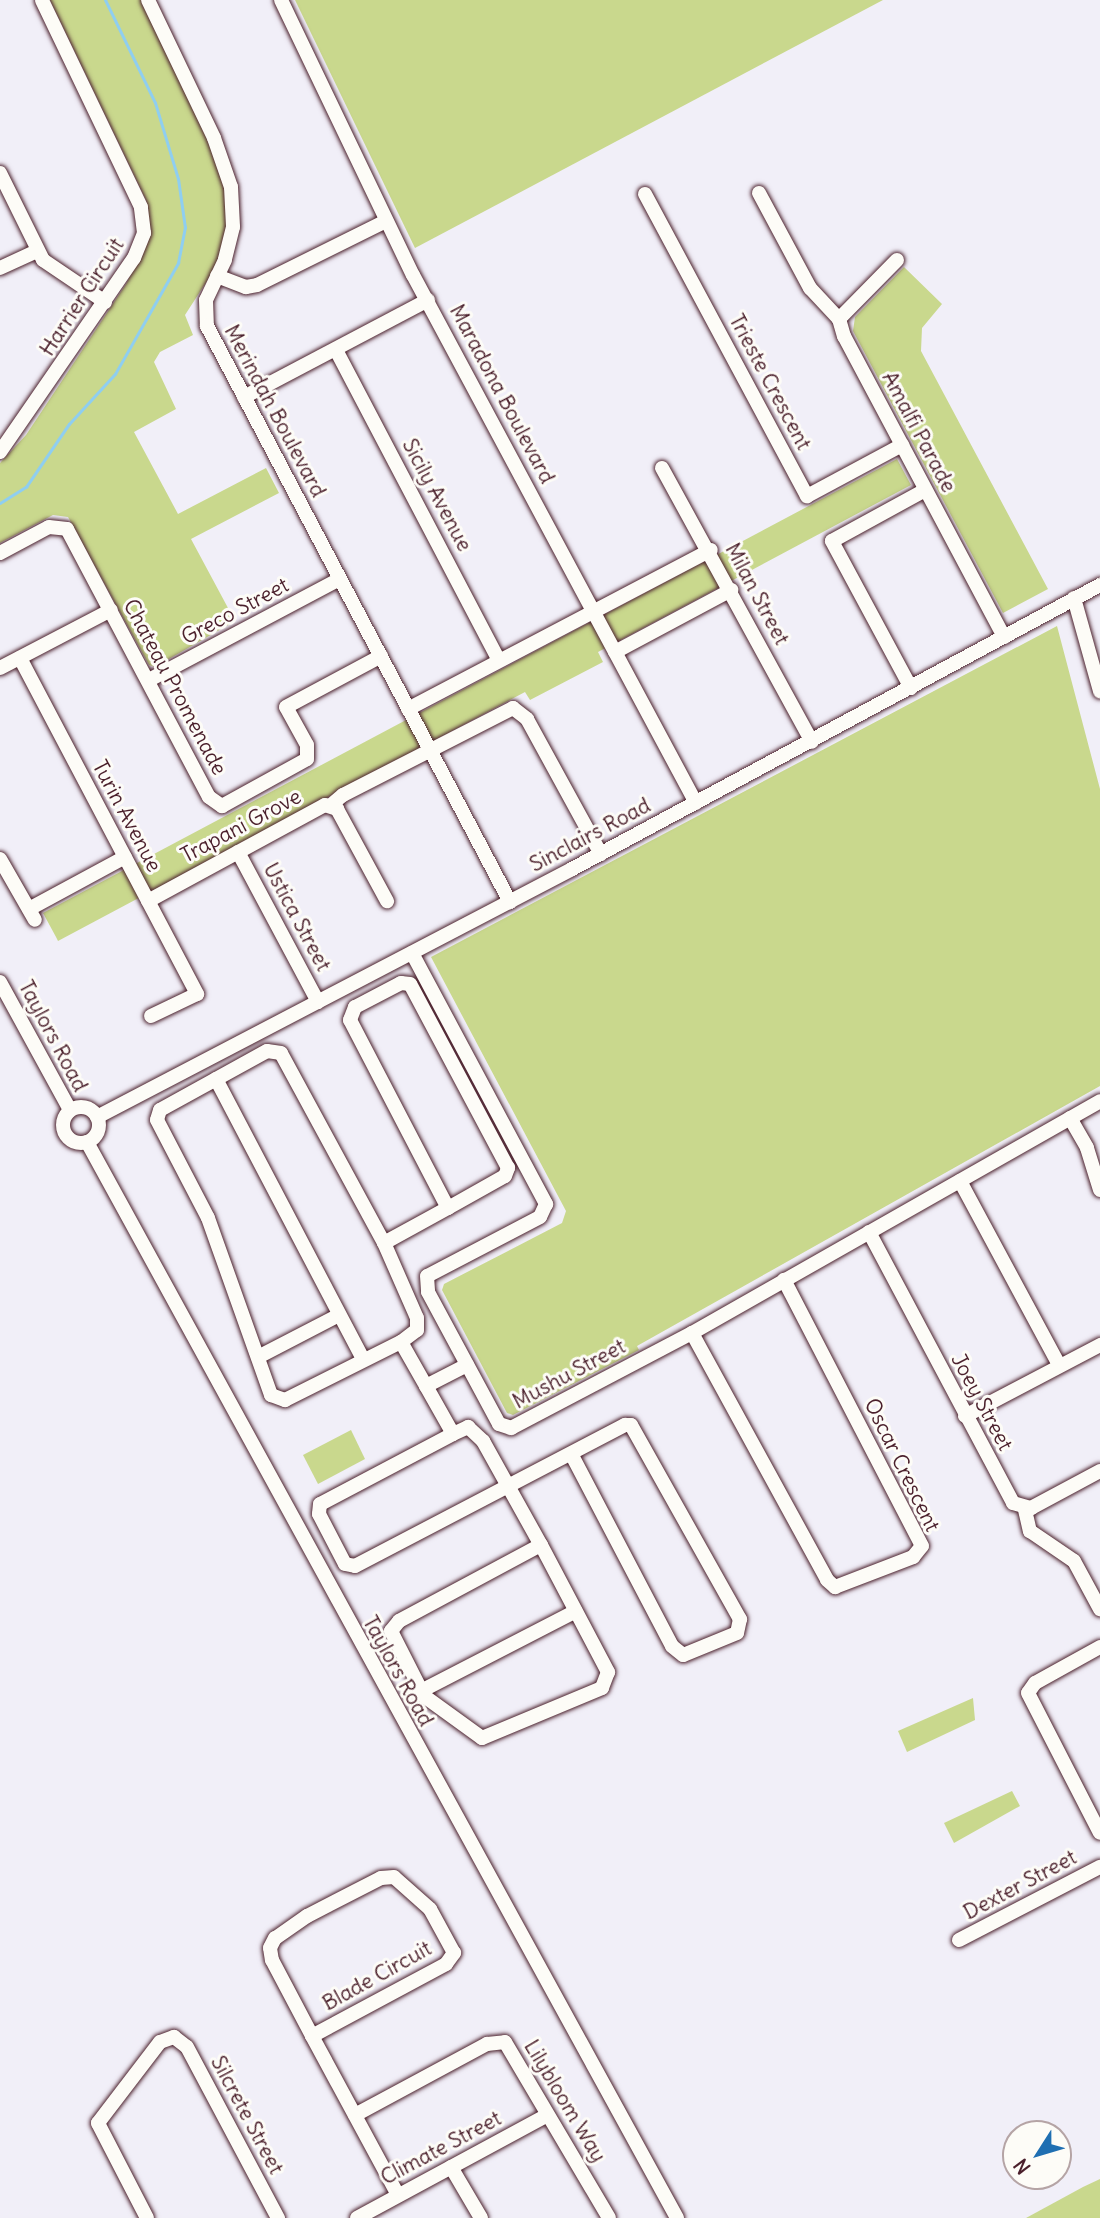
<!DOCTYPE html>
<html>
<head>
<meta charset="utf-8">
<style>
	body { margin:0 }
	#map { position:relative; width:1100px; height:2218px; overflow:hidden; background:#f1eff8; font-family:Delius,sans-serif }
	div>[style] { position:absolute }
	.green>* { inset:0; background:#c9d88d }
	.stream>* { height:2.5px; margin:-1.25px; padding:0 1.25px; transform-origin:1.25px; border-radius:1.25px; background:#8fcef0 }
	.roads { filter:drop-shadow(0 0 2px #4a1f2b) drop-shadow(0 0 2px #4a1f2b) }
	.minor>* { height:14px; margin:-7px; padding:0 7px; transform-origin:7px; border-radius:7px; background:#fdfcf7 }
	.minor>.ring { margin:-7px; padding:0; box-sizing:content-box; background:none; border:14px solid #fdfcf7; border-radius:50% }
	span { translate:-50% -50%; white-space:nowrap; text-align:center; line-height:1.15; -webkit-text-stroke:6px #fdfcf7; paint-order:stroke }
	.street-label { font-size:21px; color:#4a1f2b }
	.north { position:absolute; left:1002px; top:2120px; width:70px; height:70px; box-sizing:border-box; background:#fdfcf7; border:2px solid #b5a4a5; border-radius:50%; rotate:233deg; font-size:19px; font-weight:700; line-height:28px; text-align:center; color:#4a1f2b }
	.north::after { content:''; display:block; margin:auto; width:24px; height:32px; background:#1f6fb2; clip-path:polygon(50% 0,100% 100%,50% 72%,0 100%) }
</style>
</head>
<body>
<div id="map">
	<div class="green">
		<div style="clip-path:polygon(50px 0,142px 0,219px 159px,229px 205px,224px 244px,214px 270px,185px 315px,193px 335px,160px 352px,154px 362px,176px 409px,134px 432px,178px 514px,266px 468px,279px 493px,191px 539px,235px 621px,155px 667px,149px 665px,68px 517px,53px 515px,0 543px,0 463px,26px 435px,126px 284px,151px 235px,146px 200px)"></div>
		<div style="clip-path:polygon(295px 0,883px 0,415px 248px)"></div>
		<div style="clip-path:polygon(904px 267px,942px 304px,922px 328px,921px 351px,1048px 589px,1003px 613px,853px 331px,855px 317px)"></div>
		<div style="clip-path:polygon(897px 459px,911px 485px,598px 652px,603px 662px,530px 700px,525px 692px,58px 941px,56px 937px,43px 913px)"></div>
		<div style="clip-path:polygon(1057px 626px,1100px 789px,1100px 1086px,637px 1346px,639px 1350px,513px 1415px,507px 1413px,442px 1290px,444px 1284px,562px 1223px,566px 1211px,431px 957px)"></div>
		<div style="clip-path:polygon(351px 1430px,365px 1459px,318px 1484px,303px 1455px)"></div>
		<div style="clip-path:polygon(973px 1698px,975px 1720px,907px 1752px,898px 1731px)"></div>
		<div style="clip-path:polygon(1012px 1791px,1020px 1806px,954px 1843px,944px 1823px)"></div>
		<div style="clip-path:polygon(1100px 2179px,1100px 2218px,1026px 2218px,1083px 2187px)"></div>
	</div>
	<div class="stream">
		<div style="left:0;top:503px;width:31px;rotate:-32deg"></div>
		<div style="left:26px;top:487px;width:76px;rotate:-55.7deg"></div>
		<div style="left:69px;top:424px;width:68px;rotate:-47.4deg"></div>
		<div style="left:115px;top:374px;width:128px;rotate:-60.4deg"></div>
		<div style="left:178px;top:263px;width:36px;rotate:-79deg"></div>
		<div style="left:185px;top:228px;width:49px;rotate:-98.1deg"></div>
		<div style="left:178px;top:179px;width:79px;rotate:-106.8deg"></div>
		<div style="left:155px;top:103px;width:114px;rotate:-115.9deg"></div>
	</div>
	<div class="roads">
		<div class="minor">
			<div style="left:148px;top:0;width:153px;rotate:64.4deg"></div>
			<div style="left:214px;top:138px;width:52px;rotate:70.9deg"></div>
			<div style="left:231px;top:187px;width:40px;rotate:87.1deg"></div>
			<div style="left:233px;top:227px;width:34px;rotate:104deg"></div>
			<div style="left:225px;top:260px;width:44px;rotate:115.4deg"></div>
			<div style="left:206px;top:300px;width:26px;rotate:88deg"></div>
			<div style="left:207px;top:326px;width:651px;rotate:62.25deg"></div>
			<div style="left:281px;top:0;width:305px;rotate:64.4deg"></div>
			<div style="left:413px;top:275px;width:599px;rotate:61.81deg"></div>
			<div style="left:0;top:173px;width:97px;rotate:63.7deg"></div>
			<div style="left:43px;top:260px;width:75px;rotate:34.1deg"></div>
			<div style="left:759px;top:193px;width:108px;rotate:61.8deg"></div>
			<div style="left:810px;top:288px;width:42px;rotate:46.9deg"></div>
			<div style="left:645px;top:194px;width:343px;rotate:61.8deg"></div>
			<div style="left:807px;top:496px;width:108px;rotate:-28.2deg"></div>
			<div style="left:897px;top:260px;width:83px;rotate:134.5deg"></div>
			<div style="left:839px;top:319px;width:18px;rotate:74deg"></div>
			<div style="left:844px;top:336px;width:341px;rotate:62deg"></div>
			<div style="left:0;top:268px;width:41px;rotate:-24.7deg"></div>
			<div style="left:217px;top:276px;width:31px;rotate:21deg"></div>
			<div style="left:246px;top:287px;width:11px;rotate:-10deg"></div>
			<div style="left:257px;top:285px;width:144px;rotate:-26.4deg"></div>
			<div style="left:336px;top:350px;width:350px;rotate:62.3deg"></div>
			<div style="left:244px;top:397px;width:208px;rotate:-27.8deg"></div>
			<div style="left:0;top:452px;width:236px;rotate:-55.4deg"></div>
			<div style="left:134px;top:258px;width:27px;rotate:-68deg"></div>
			<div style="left:144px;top:233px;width:26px;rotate:-97deg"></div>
			<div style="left:141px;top:207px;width:229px;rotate:-115.6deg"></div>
			<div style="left:662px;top:468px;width:312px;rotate:61.3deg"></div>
			<div style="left:0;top:553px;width:55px;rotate:-28deg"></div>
			<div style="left:49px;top:527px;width:18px;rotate:6deg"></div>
			<div style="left:67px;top:529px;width:303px;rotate:62.1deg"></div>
			<div style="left:209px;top:797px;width:16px;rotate:35deg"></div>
			<div style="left:222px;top:806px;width:97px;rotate:-28.9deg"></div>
			<div style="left:307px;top:759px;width:14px;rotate:-90deg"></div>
			<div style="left:307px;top:745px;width:43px;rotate:-118.9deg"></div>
			<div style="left:286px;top:707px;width:108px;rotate:-28.2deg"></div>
			<div style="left:1074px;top:598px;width:97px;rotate:74.4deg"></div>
			<div style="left:615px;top:652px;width:132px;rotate:-28.1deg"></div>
			<div style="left:20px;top:658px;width:380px;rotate:62.2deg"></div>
			<div style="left:197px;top:994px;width:51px;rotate:154.4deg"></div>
			<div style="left:0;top:668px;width:125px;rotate:-27.6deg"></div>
			<div style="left:149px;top:680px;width:216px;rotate:-27.9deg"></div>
			<div style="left:911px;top:688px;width:167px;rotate:-118.3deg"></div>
			<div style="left:832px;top:541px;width:106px;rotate:-28.7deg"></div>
			<div style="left:408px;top:709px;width:342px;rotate:-27.7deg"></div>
			<div style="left:331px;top:805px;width:16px;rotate:-40deg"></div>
			<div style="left:343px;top:795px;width:191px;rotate:-27.1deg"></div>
			<div style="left:513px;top:708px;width:18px;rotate:38deg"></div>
			<div style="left:527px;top:719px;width:154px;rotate:61.3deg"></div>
			<div style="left:238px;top:852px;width:170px;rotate:61.9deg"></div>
			<div style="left:0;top:859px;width:70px;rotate:60.2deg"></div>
			<div style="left:148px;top:901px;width:201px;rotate:-28.5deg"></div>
			<div style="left:325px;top:805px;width:13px;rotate:18deg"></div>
			<div style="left:337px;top:809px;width:105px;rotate:61.5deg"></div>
			<div style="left:29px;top:909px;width:109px;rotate:-28.4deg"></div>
			<div style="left:412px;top:953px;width:285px;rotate:61.9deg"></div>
			<div style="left:546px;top:1204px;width:14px;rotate:115deg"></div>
			<div style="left:540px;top:1217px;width:127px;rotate:152.4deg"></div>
			<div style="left:427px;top:1276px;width:16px;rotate:86deg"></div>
			<div style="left:428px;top:1292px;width:150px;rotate:61.7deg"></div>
			<div style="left:499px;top:1424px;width:13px;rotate:18deg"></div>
			<div style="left:511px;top:1428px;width:204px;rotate:-27.7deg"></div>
			<div style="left:692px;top:1333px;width:469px;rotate:-29.6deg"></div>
			<div style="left:0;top:982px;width:146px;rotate:61.3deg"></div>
			<div style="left:216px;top:1079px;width:316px;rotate:62.3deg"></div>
			<div class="ring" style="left:63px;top:1107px;width:22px;height:22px"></div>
			<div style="left:97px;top:1117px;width:536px;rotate:-27.57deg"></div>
			<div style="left:572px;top:869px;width:600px;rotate:-28.27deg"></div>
			<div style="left:1070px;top:1118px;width:34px;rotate:60deg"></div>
			<div style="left:1087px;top:1148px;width:44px;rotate:72.8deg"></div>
			<div style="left:87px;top:1142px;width:1227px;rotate:61.26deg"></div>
			<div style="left:960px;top:1181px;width:209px;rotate:61.7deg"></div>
			<div style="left:869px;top:1232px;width:307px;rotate:62deg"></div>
			<div style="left:1013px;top:1503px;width:19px;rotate:16deg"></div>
			<div style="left:1031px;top:1508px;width:78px;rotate:-28.2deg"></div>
			<div style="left:384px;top:1243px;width:73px;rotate:-28.7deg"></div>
			<div style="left:448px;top:1208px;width:65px;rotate:-29.3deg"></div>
			<div style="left:505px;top:1176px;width:9px;rotate:-69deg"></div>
			<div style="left:508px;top:1168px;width:208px;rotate:-118deg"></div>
			<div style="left:410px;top:984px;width:9px;rotate:-174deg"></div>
			<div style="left:401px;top:983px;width:52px;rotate:152.4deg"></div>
			<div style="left:355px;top:1007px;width:14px;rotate:111deg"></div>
			<div style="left:350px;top:1020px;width:212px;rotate:62.5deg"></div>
			<div style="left:692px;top:1333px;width:281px;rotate:61.3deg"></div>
			<div style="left:827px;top:1580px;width:11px;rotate:41deg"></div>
			<div style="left:835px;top:1587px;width:84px;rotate:-21deg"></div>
			<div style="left:913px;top:1557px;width:14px;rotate:-51deg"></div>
			<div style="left:922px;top:1546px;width:300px;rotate:-117.4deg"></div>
			<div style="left:401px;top:1342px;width:20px;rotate:-37deg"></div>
			<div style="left:417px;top:1330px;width:12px;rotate:-90deg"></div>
			<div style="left:417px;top:1318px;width:82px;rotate:-113.7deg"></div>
			<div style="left:384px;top:1243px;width:216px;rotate:-118.5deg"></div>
			<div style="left:281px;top:1053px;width:14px;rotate:-172deg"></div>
			<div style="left:267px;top:1051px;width:122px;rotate:151.1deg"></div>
			<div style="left:160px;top:1110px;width:10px;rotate:107deg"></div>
			<div style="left:157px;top:1120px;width:110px;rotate:62.5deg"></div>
			<div style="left:208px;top:1218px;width:188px;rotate:70.4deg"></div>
			<div style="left:271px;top:1395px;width:15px;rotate:20deg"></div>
			<div style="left:285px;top:1400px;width:130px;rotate:-26.6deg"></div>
			<div style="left:401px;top:1342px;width:51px;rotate:60.4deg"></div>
			<div style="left:258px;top:1357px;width:91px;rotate:-27.4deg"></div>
			<div style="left:467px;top:1365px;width:46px;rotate:152.9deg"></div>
			<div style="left:426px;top:1386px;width:55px;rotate:60.6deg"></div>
			<div style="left:453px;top:1434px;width:17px;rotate:-25deg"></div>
			<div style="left:468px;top:1427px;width:21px;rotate:43deg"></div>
			<div style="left:483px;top:1441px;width:119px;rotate:60.9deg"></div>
			<div style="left:541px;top:1545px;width:144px;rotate:62.2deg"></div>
			<div style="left:608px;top:1672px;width:17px;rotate:111deg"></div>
			<div style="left:602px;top:1688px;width:130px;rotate:157.4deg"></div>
			<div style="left:482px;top:1738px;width:72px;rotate:-144.1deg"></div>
			<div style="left:424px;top:1696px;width:73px;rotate:-116.9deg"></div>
			<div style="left:391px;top:1631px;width:13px;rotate:-51deg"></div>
			<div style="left:399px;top:1621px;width:161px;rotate:-28.2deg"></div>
			<div style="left:965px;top:1416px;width:153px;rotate:-27.7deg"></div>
			<div style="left:453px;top:1434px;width:150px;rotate:152.2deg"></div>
			<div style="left:320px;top:1504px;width:10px;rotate:96deg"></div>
			<div style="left:319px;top:1514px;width:56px;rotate:62.5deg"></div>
			<div style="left:345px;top:1564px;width:10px;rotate:11deg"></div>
			<div style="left:355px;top:1566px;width:305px;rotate:-27.6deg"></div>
			<div style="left:625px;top:1425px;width:6px"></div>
			<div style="left:631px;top:1425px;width:223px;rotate:60.7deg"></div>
			<div style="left:740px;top:1619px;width:14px;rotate:102deg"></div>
			<div style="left:737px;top:1633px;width:58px;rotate:157.8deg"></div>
			<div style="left:683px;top:1655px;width:14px;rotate:-141deg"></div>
			<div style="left:672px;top:1646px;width:217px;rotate:-117.7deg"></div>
			<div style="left:1025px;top:1510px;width:22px;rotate:77deg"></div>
			<div style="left:1030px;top:1531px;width:53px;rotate:34.3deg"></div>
			<div style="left:1074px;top:1561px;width:55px;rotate:61.6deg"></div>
			<div style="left:1100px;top:1647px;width:74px;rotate:151deg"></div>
			<div style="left:1035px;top:1683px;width:12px;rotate:125deg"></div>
			<div style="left:1028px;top:1693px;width:157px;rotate:62.8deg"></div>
			<div style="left:421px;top:1691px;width:174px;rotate:-27.3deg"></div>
			<div style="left:959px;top:1940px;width:159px;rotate:-27.4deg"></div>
			<div style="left:312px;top:2036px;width:152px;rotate:-28.2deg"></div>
			<div style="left:446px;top:1964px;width:14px;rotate:-54deg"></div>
			<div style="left:454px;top:1953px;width:50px;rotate:-118.6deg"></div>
			<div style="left:430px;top:1909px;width:48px;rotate:-138.4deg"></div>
			<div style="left:394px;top:1877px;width:13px;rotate:176deg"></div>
			<div style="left:381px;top:1878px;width:83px;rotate:152.8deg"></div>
			<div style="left:307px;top:1916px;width:39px;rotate:145deg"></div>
			<div style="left:275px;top:1938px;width:11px;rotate:117deg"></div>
			<div style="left:270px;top:1948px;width:12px;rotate:81deg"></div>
			<div style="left:272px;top:1960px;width:86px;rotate:62.2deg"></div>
			<div style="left:312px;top:2036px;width:181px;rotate:61.6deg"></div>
			<div style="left:355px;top:2115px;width:150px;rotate:-28.3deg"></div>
			<div style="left:487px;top:2044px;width:18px;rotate:-6deg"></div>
			<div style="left:505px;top:2042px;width:204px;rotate:59.4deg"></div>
			<div style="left:451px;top:2167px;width:59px;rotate:59.5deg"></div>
			<div style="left:147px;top:2218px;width:107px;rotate:-117.3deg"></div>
			<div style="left:98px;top:2123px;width:102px;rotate:-52.6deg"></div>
			<div style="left:160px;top:2042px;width:15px;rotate:-20deg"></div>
			<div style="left:174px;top:2037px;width:16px;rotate:38deg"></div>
			<div style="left:187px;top:2047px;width:194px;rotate:62deg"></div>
			<div style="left:357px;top:2218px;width:215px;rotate:-28.4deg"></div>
		</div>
	</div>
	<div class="street-label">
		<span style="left:82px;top:297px;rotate:-57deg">Harrier Circuit</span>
		<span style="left:770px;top:382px;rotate:62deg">Trieste Crescent</span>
		<span style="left:502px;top:394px;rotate:62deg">Maradona Boulevard</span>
		<span style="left:275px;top:411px;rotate:62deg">Merindah Boulevard</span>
		<span style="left:919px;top:432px;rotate:62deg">Amalfi Parade</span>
		<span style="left:437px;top:495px;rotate:62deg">Sicily Avenue</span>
		<span style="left:757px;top:594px;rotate:62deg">Milan Street</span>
		<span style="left:235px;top:611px;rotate:-28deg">Greco Street</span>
		<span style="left:175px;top:687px;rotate:62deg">Chateau Promenade</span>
		<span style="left:127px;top:816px;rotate:62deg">Turin Avenue</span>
		<span style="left:241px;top:826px;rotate:-28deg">Trapani Grove</span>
		<span style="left:590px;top:835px;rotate:-28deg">Sinclairs Road</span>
		<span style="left:297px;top:917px;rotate:62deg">Ustica Street</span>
		<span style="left:53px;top:1036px;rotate:62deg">Taylors Road</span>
		<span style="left:569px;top:1374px;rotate:-28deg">Mushu Street</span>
		<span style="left:982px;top:1402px;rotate:62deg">Joey Street</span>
		<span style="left:902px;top:1465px;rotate:64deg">Oscar Crescent</span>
		<span style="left:398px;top:1671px;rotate:61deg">Taylors Road</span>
		<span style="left:1020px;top:1885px;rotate:-28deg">Dexter Street</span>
		<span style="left:377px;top:1976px;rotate:-29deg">Blade Circuit</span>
		<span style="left:565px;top:2101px;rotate:59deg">Lilybloom Way</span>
		<span style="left:247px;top:2115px;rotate:62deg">Silcrete Street</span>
		<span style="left:441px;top:2148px;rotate:-28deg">Climate Street</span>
	</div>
	<div class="north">N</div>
</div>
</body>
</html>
